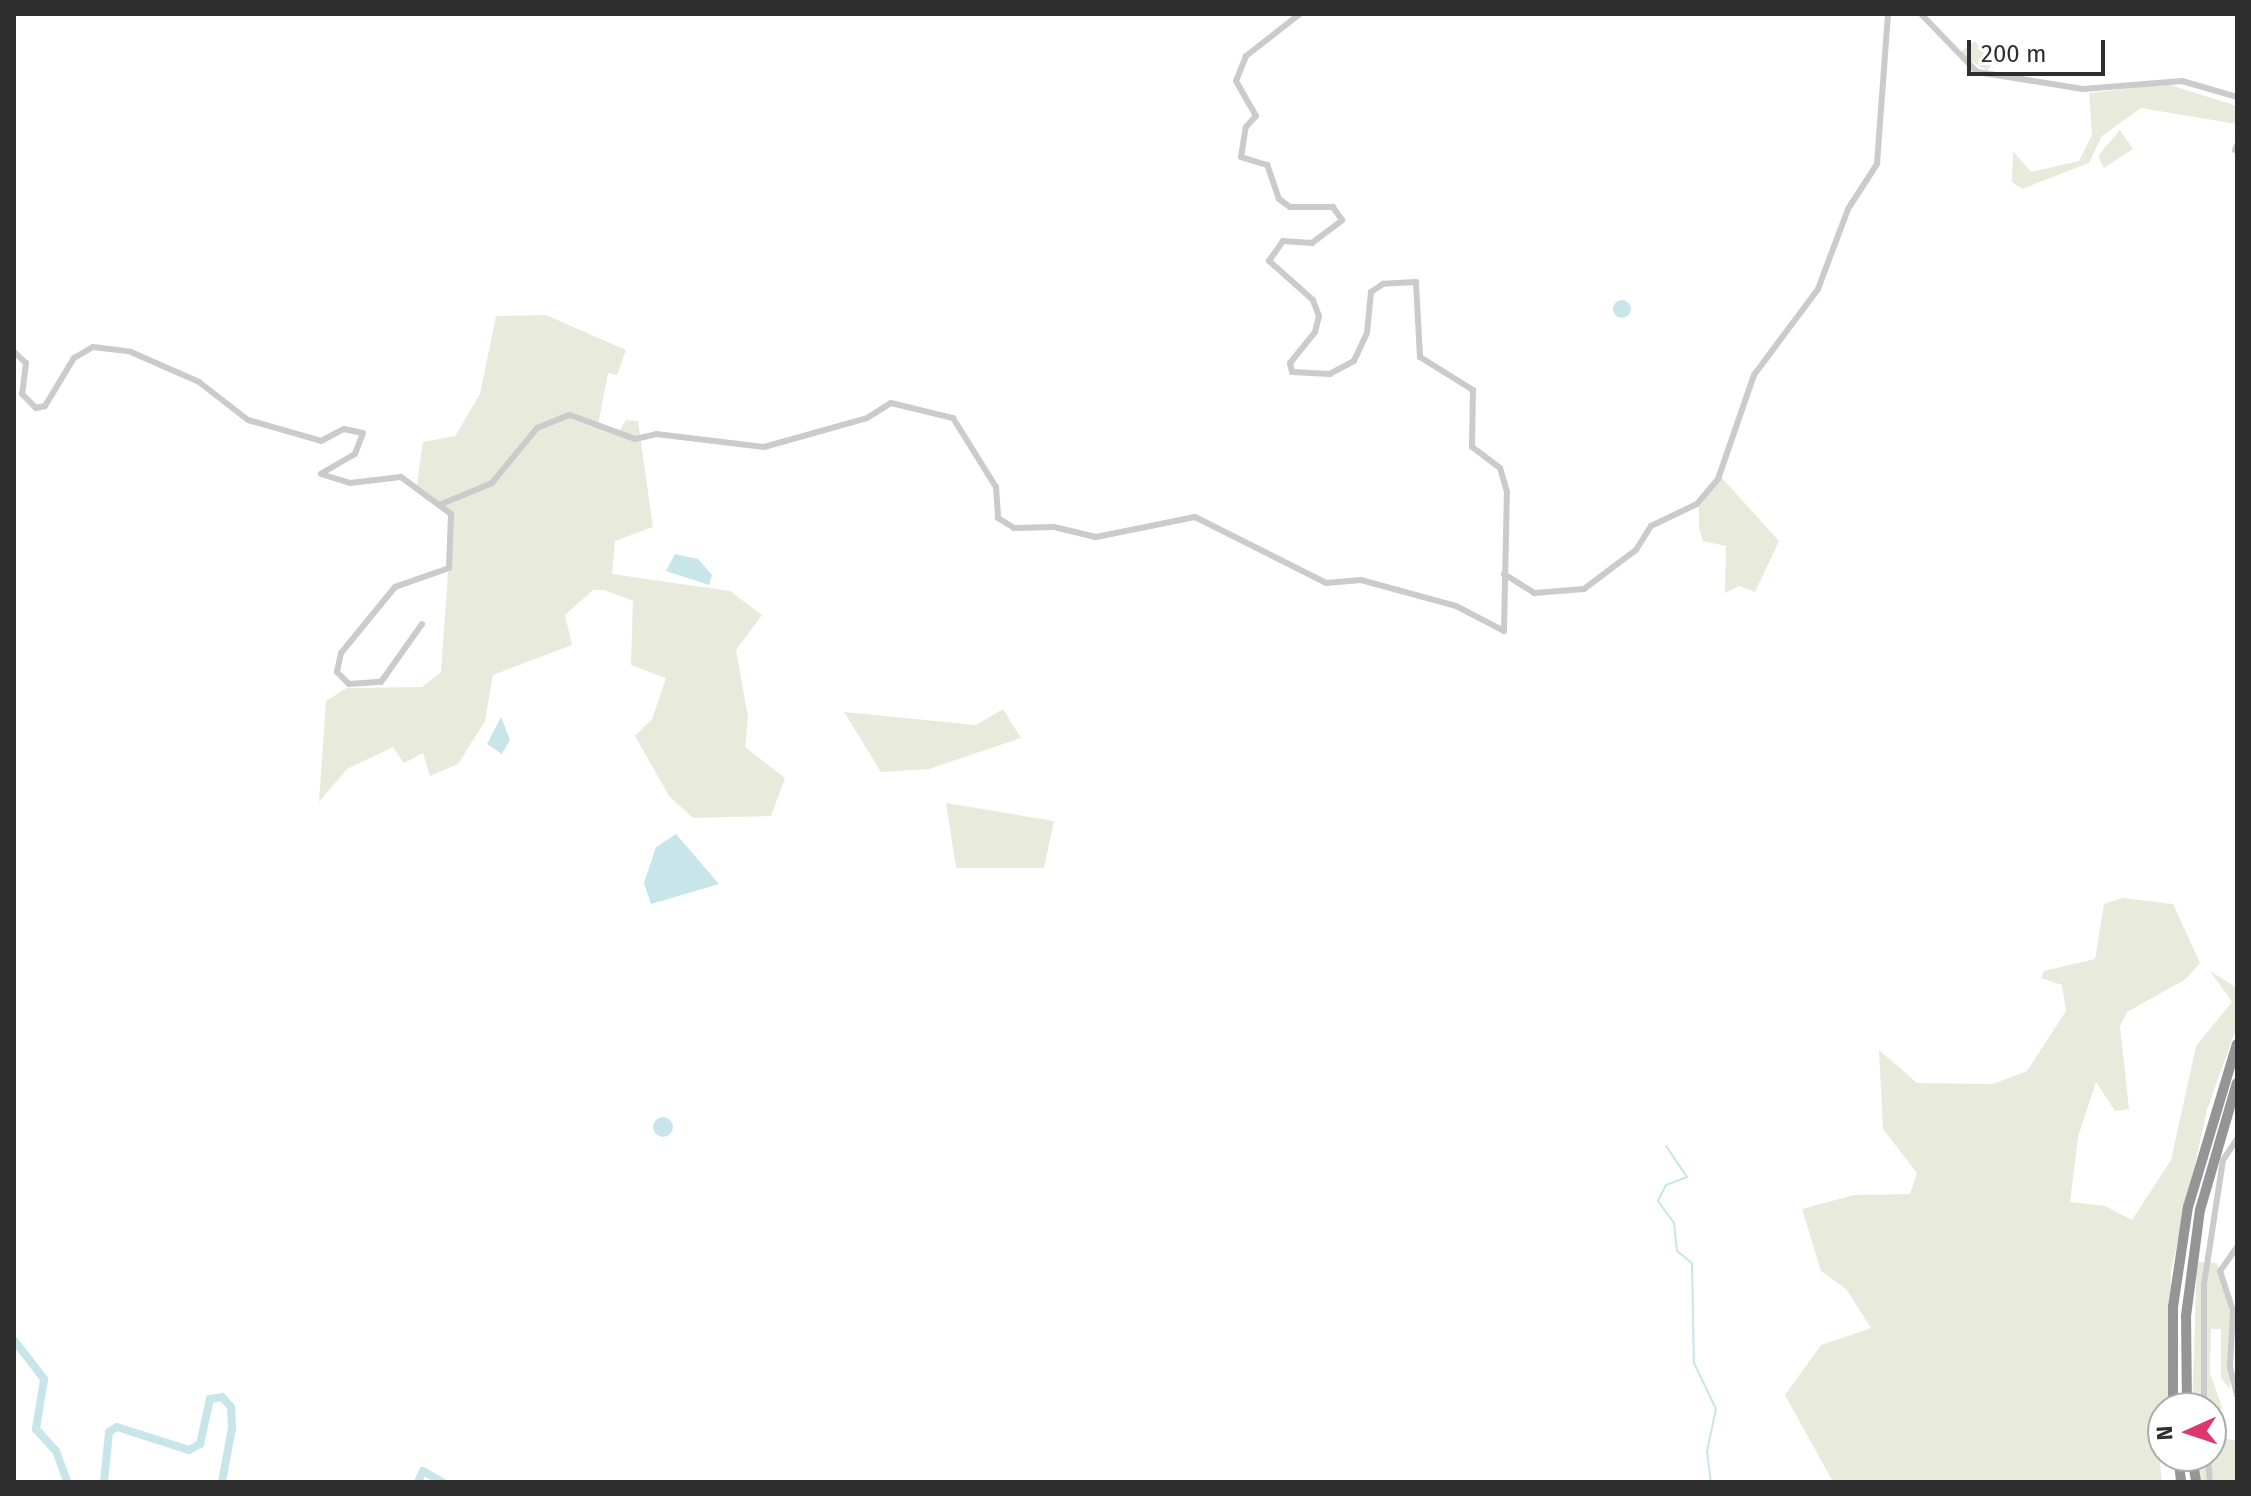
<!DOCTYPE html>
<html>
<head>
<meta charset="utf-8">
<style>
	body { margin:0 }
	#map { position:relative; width:2251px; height:1496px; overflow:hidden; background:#fff; font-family:"Fira Sans",sans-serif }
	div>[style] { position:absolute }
	.green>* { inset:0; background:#e8ebdc }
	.water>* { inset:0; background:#c8e6ea }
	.round { border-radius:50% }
	.stream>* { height:2px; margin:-1px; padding:0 1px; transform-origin:1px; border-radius:1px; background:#c8e6ea }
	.river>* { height:8px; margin:-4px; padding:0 4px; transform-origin:4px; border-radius:4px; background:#c8e6ea }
	.minor>* { height:6px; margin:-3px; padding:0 3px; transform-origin:3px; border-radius:3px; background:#cbcbcb }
	.highway>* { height:10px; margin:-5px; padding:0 5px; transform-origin:5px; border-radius:5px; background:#959595 }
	span { translate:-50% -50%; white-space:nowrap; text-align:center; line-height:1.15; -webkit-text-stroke:8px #fff; paint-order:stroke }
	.frame { position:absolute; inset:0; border:16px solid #2e2e2e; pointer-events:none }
	.north { position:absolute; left:2147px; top:1392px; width:80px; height:80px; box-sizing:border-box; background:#fff; border:2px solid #ababab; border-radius:50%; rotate:267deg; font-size:22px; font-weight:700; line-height:32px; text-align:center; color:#2e2e2e }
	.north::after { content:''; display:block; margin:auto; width:28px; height:36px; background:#de366e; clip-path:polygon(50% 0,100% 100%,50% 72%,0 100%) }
	.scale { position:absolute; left:1967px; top:40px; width:138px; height:36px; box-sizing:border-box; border:4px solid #2e2e2e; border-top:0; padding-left:10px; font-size:24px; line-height:28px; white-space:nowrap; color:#2e2e2e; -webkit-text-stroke:6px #fff; paint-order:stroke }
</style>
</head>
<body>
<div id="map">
	<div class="green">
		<div style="clip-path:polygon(1975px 41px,1992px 64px,1987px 71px,1959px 53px)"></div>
		<div style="clip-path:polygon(2167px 84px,2237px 106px,2237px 124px,2141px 108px,2102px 136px,2089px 163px,2022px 189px,2012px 182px,2013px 151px,2031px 172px,2079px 161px,2092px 135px,2089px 93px)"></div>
		<div style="clip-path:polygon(2120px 130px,2133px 149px,2104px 168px,2098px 156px)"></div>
		<div style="clip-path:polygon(546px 315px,626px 350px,617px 375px,608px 373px,598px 425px,620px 430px,626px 420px,638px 421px,653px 527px,615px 541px,612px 574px,730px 591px,762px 615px,736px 650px,748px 717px,745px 747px,785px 778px,771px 816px,693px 818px,669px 796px,635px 736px,652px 719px,666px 678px,631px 665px,633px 601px,604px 590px,593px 590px,565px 615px,572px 645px,493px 675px,485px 721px,458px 764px,430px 776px,423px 753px,404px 763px,393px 747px,347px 769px,319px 802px,326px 701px,347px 688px,422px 687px,441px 672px,452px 516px,416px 490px,423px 442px,455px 436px,480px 394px,496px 316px)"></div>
		<div style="clip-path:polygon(1722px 478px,1779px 541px,1755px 592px,1739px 586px,1725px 593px,1726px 546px,1703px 541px,1699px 528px,1699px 507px)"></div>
		<div style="clip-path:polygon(1003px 709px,1021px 738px,929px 769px,881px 772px,844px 712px,976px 725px)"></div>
		<div style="clip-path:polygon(946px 803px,1054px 821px,1044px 868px,956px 868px)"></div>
		<div style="clip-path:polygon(2123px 898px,2173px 904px,2200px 963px,2186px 979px,2127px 1012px,2120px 1026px,2129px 1109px,2115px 1111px,2096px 1082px,2078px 1137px,2070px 1202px,2105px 1206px,2132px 1220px,2171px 1160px,2196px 1046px,2232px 1002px,2210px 971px,2237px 988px,2237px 1026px,2207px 1110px,2171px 1271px,2168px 1408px,2158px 1445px,2162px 1482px,1833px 1482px,1785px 1395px,1821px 1345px,1871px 1328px,1846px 1289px,1821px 1271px,1802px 1209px,1854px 1195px,1910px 1194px,1917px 1173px,1883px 1129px,1879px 1050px,1917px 1083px,1993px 1084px,2027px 1071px,2066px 1011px,2062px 985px,2041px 978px,2044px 971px,2095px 959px,2104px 904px)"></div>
		<div style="clip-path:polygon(2197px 1262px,2217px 1263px,2230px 1313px,2230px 1389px,2221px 1378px,2221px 1329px,2211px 1329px,2210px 1373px,2222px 1407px,2214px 1436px,2237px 1441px,2237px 1482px,2201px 1482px,2197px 1456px,2211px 1456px,2211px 1408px,2192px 1408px)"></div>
	</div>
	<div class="water">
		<div class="round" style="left:1613px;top:300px;width:18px;height:18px"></div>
		<div style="clip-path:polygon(675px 554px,698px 559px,712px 575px,709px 585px,666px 571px)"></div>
		<div style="clip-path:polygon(501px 717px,510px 740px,502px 754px,487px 744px)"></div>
		<div style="clip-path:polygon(676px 834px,719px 884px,651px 904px,644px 883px,656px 847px)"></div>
		<div class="round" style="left:653px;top:1117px;width:20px;height:20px"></div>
	</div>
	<div class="stream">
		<div style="left:1666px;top:1146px;width:37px;rotate:56deg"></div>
		<div style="left:1687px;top:1177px;width:22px;rotate:159deg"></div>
		<div style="left:1666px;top:1185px;width:18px;rotate:117deg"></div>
		<div style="left:1658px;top:1201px;width:27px;rotate:54deg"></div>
		<div style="left:1674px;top:1223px;width:28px;rotate:84deg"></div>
		<div style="left:1677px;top:1251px;width:19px;rotate:39deg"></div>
		<div style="left:1692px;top:1263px;width:100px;rotate:88.9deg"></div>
		<div style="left:1694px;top:1363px;width:51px;rotate:64.4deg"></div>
		<div style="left:1716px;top:1409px;width:43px;rotate:102.1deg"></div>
		<div style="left:1707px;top:1451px;width:31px;rotate:83deg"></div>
	</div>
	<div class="river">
		<div style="left:14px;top:1340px;width:49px;rotate:52.4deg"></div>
		<div style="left:44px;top:1379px;width:51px;rotate:99.1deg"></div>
		<div style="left:36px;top:1429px;width:30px;rotate:48deg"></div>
		<div style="left:56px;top:1451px;width:33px;rotate:70deg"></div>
		<div style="left:104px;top:1482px;width:50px;rotate:-84.3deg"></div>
		<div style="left:109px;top:1432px;width:9px;rotate:-32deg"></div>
		<div style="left:117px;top:1427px;width:76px;rotate:17.7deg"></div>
		<div style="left:189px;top:1450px;width:13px;rotate:-29deg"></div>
		<div style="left:200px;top:1444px;width:46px;rotate:-77.5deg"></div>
		<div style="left:210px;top:1399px;width:12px;rotate:-9deg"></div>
		<div style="left:222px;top:1397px;width:13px;rotate:48deg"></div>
		<div style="left:231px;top:1407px;width:21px;rotate:87deg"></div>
		<div style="left:232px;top:1428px;width:55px;rotate:100.5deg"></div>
		<div style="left:418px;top:1482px;width:12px;rotate:-66deg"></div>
		<div style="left:423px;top:1471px;width:22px;rotate:30deg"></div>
	</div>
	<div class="minor">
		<div style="left:1921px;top:14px;width:81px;rotate:46deg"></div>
		<div style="left:1977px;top:72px;width:107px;rotate:9.1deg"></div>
		<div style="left:2083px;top:89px;width:99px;rotate:-4.6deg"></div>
		<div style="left:2182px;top:81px;width:57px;rotate:16.2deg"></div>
		<div style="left:2235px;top:150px;width:5px;rotate:-68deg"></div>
		<div style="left:14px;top:352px;width:16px;rotate:43deg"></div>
		<div style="left:26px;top:363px;width:31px;rotate:97deg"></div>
		<div style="left:22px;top:394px;width:20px;rotate:45deg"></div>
		<div style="left:36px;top:408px;width:9px;rotate:-13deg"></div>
		<div style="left:45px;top:406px;width:56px;rotate:-58.9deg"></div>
		<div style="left:74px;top:358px;width:22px;rotate:-30deg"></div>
		<div style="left:93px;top:347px;width:38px;rotate:7deg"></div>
		<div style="left:131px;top:352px;width:74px;rotate:23.8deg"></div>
		<div style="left:199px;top:382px;width:62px;rotate:37.8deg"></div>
		<div style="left:248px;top:420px;width:76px;rotate:16deg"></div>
		<div style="left:321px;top:441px;width:26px;rotate:-28deg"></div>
		<div style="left:344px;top:429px;width:19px;rotate:12deg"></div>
		<div style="left:363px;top:433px;width:22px;rotate:111deg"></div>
		<div style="left:355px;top:454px;width:39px;rotate:150deg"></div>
		<div style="left:321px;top:474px;width:30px;rotate:17deg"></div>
		<div style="left:350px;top:483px;width:51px;rotate:-6.7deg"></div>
		<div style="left:401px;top:477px;width:62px;rotate:36.5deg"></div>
		<div style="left:451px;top:514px;width:54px;rotate:92.1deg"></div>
		<div style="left:449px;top:568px;width:57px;rotate:160.6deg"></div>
		<div style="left:395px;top:587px;width:85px;rotate:129.3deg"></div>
		<div style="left:341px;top:653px;width:19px;rotate:102deg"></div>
		<div style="left:337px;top:672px;width:17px;rotate:45deg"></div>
		<div style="left:349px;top:684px;width:32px;rotate:-4deg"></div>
		<div style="left:381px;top:682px;width:71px;rotate:-54.7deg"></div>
		<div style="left:439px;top:505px;width:57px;rotate:-22.5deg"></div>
		<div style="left:492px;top:483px;width:71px;rotate:-50.7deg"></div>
		<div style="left:537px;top:428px;width:35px;rotate:-22deg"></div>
		<div style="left:570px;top:415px;width:69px;rotate:20.3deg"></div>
		<div style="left:635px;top:439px;width:22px;rotate:-13deg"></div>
		<div style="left:656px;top:434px;width:109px;rotate:6.9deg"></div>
		<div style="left:764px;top:447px;width:107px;rotate:-15.7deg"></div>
		<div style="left:867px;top:418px;width:28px;rotate:-32deg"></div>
		<div style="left:891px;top:403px;width:64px;rotate:13.6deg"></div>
		<div style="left:953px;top:418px;width:81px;rotate:58.1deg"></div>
		<div style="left:996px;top:487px;width:31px;rotate:86deg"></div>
		<div style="left:998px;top:518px;width:19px;rotate:32deg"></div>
		<div style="left:1014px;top:528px;width:40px;rotate:-1.4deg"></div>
		<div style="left:1054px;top:527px;width:43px;rotate:13.4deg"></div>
		<div style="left:1096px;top:537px;width:101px;rotate:-11.4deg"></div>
		<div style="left:1195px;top:517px;width:147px;rotate:26.7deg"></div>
		<div style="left:1326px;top:583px;width:35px;rotate:-5deg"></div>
		<div style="left:1361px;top:580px;width:98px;rotate:15.3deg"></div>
		<div style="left:1456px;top:606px;width:54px;rotate:27.5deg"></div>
		<div style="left:1504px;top:631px;width:139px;rotate:-88.8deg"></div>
		<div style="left:1507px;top:492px;width:25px;rotate:-106deg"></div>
		<div style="left:1500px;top:468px;width:35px;rotate:-143deg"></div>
		<div style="left:1472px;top:447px;width:57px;rotate:-89deg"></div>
		<div style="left:1473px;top:390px;width:62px;rotate:-148.1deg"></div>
		<div style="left:1420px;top:357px;width:75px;rotate:-93.1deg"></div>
		<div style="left:1416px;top:282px;width:33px;rotate:177deg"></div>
		<div style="left:1383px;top:284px;width:14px;rotate:146deg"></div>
		<div style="left:1371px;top:292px;width:41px;rotate:95.6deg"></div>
		<div style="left:1367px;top:333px;width:31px;rotate:115deg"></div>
		<div style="left:1354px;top:361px;width:27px;rotate:152deg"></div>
		<div style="left:1330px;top:374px;width:38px;rotate:-177deg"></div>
		<div style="left:1292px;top:372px;width:9px;rotate:-103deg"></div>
		<div style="left:1290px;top:363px;width:40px;rotate:-51deg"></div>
		<div style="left:1315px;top:332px;width:16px;rotate:-76deg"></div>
		<div style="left:1319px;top:316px;width:17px;rotate:-111deg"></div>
		<div style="left:1313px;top:300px;width:59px;rotate:-138.4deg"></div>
		<div style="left:1269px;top:261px;width:24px;rotate:-55deg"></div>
		<div style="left:1283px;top:241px;width:29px;rotate:4deg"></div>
		<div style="left:1312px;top:243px;width:38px;rotate:-37deg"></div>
		<div style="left:1342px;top:220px;width:16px;rotate:-125deg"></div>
		<div style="left:1333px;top:207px;width:43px;rotate:180deg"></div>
		<div style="left:1290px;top:207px;width:14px;rotate:-144deg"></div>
		<div style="left:1279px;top:199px;width:36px;rotate:-109deg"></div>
		<div style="left:1267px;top:165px;width:27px;rotate:-163deg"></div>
		<div style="left:1241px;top:157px;width:30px;rotate:-81deg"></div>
		<div style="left:1246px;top:127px;width:15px;rotate:-48deg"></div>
		<div style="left:1256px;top:116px;width:40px;rotate:-119.7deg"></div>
		<div style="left:1236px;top:81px;width:27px;rotate:-68deg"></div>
		<div style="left:1246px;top:56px;width:68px;rotate:-37.9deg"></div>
		<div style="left:1504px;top:574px;width:36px;rotate:32deg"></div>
		<div style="left:1534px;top:593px;width:50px;rotate:-4.6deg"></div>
		<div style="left:1584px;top:589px;width:65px;rotate:-36.9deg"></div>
		<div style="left:1636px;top:550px;width:28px;rotate:-58deg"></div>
		<div style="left:1651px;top:526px;width:51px;rotate:-25.6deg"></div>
		<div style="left:1697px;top:504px;width:33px;rotate:-50deg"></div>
		<div style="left:1718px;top:479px;width:110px;rotate:-70.9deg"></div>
		<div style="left:1754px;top:375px;width:107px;rotate:-53.3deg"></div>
		<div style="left:1818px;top:289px;width:85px;rotate:-69.4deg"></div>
		<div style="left:1848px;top:209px;width:54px;rotate:-57.2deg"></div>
		<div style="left:1877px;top:164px;width:150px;rotate:-85.8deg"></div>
		<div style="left:2237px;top:1247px;width:29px;rotate:125deg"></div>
		<div style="left:2220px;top:1271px;width:42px;rotate:72deg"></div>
		<div style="left:2233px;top:1311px;width:56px;rotate:93.1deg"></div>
		<div style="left:2230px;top:1367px;width:29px;rotate:76deg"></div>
		<div style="left:2204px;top:1408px;width:124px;rotate:-90deg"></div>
		<div style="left:2204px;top:1284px;width:125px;rotate:-81.3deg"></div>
		<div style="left:2223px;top:1160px;width:25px;rotate:-56deg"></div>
		<div style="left:2208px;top:1456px;width:26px;rotate:86deg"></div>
	</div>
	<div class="highway">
		<div style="left:2173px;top:1408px;width:101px;rotate:-90deg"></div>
		<div style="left:2173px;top:1307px;width:101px;rotate:-81.5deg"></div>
		<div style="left:2188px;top:1207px;width:170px;rotate:-73.3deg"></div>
		<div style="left:2187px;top:1408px;width:92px;rotate:-90.6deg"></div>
		<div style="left:2186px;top:1316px;width:107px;rotate:-82.5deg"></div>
		<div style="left:2200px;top:1210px;width:132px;rotate:-73.8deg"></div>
		<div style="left:2178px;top:1456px;width:26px;rotate:83deg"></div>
		<div style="left:2192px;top:1456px;width:26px;rotate:81deg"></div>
	</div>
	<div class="frame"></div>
	<div class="north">N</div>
	<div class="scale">200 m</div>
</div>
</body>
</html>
